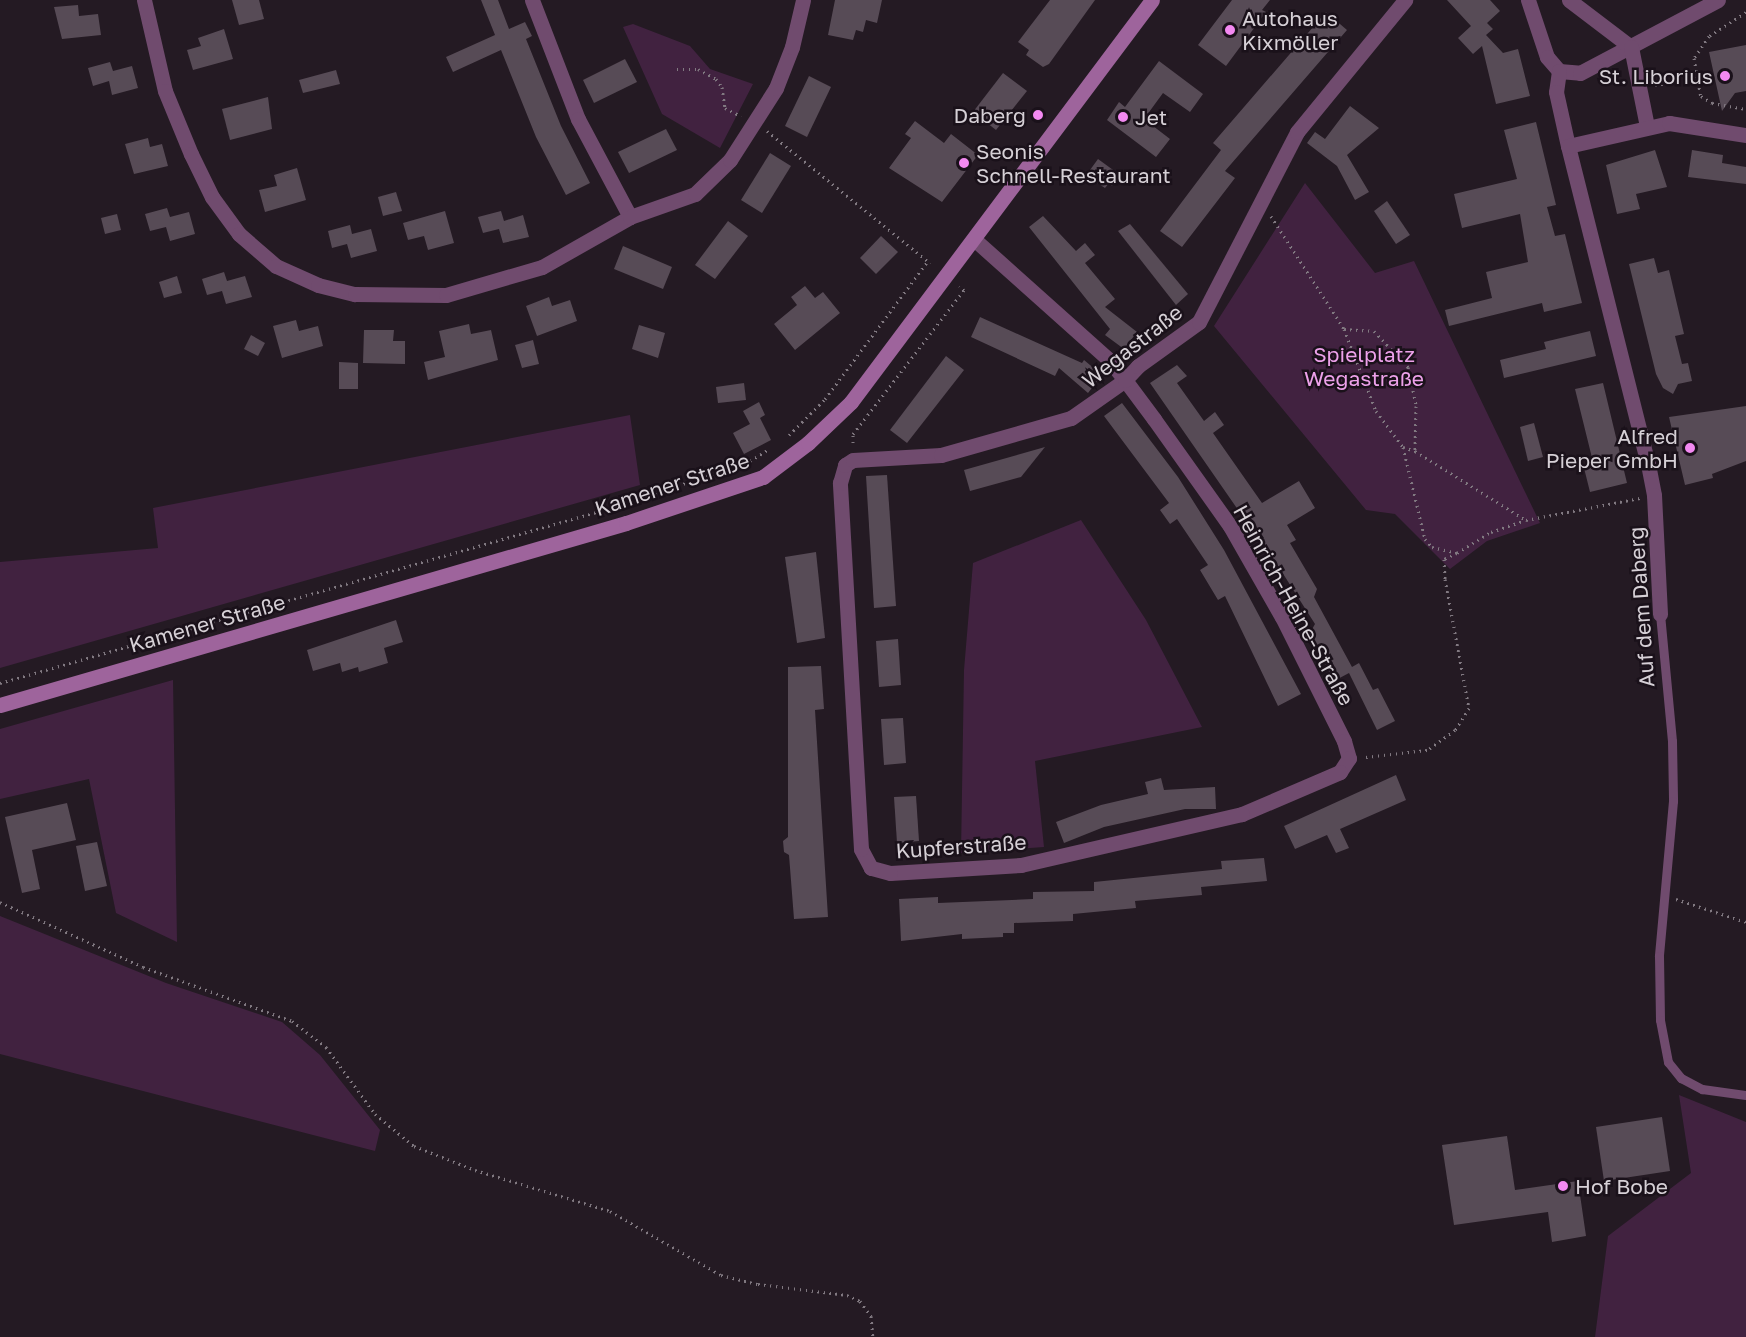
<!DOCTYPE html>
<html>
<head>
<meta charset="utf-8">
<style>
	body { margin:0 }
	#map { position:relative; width:1746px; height:1337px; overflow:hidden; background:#241a23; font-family:"Golos Text",sans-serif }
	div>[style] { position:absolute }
	.green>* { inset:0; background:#412240 }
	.building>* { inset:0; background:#574b56 }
	.path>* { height:3px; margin-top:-1.5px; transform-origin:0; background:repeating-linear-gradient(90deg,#817981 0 1.5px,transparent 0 6px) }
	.lane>* { height:9px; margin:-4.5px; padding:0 4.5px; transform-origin:4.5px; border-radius:4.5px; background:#704b6e }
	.street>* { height:15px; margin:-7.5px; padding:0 7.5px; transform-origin:7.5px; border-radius:7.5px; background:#704b6e }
	.secondary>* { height:15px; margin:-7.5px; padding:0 7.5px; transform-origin:7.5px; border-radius:7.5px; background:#9e649c }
	.dots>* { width:16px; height:16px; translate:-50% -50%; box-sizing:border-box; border:3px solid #1a111a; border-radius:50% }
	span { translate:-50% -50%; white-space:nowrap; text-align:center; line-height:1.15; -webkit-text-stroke:5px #1a111a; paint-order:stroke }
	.poi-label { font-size:21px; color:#d6d0d6 }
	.left { translate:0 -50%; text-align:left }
	.right { translate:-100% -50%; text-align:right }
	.street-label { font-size:21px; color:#d6d0d6 }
	.park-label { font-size:21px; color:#eda1ea }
</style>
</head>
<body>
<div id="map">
	<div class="green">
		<div style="clip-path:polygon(633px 24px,690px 46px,710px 69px,753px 84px,720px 148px,662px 114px,623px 27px)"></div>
		<div style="clip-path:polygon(1305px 183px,1375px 273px,1414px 261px,1540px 523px,1487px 541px,1450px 569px,1395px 514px,1366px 510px,1214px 326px)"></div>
		<div style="clip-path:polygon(630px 415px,640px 485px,0 668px,0 562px,158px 548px,153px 508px)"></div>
		<div style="clip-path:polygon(1081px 520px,1146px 620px,1202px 727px,1035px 761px,1044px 847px,961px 853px,964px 670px,973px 563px)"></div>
		<div style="clip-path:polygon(173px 680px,177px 942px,116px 913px,89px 779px,0 799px,0 729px)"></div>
		<div style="clip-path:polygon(0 916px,166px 983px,282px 1022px,320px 1055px,380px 1130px,375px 1151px,0 1054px)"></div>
		<div style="clip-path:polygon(1679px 1095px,1746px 1122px,1746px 1337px,1595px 1337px,1608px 1236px,1691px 1173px)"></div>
	</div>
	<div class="building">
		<div style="clip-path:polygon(232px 0,259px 0,264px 19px,239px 25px)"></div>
		<div style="clip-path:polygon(481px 0,498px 0,509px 29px,525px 22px,532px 36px,526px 39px,561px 126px,590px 183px,566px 195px,536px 137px,501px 50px,453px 72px,446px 57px,495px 35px)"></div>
		<div style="clip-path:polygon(835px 0,882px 0,877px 23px,866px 20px,863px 32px,856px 30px,853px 40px,828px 35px)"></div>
		<div style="clip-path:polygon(1050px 0,1095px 0,1049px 64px,1043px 67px,1026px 55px,1029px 50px,1018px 42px)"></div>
		<div style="clip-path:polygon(1232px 0,1270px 0,1262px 10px,1266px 12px,1226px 66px,1198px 45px)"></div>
		<div style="clip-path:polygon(1447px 0,1490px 0,1500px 11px,1487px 23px,1493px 29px,1486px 35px,1503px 53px,1518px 49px,1530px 96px,1496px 104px,1482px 46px,1473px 54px,1458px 38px,1471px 26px)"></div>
		<div style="clip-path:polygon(78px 5px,79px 16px,98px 14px,101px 35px,62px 39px,54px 7px)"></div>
		<div style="clip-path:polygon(1326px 12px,1347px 30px,1225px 171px,1235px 178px,1182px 247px,1160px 231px,1221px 150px,1213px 143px)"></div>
		<div style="clip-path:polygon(224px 29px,233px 59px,193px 70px,187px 50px,201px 46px,198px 38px)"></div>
		<div style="clip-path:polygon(1746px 45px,1746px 91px,1735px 93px,1722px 111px,1709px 52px)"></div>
		<div style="clip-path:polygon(625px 59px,637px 82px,594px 103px,583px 80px)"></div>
		<div style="clip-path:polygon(1159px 61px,1203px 94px,1190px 112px,1163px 93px,1144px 119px,1170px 139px,1156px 157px,1107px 120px,1119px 102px,1125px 107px)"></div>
		<div style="clip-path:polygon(110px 62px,113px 71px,132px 66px,138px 88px,112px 95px,109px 81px,93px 86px,88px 68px)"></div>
		<div style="clip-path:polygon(336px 70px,340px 84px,303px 93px,299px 80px)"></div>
		<div style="clip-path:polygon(1003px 73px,1027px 91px,996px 130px,973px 112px)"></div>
		<div style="clip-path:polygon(809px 76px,831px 87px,807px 137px,785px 126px)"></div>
		<div style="clip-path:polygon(268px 97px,272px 129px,230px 140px,222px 109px)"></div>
		<div style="clip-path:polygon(1350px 106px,1379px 128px,1347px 155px,1369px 192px,1355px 200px,1337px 166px,1307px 143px,1315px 132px,1325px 139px)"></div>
		<div style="clip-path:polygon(915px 121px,944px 143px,951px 134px,978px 155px,942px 202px,889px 168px,911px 138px,905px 134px)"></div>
		<div style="clip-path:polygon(1536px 122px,1556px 205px,1547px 207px,1555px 236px,1565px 234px,1582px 303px,1544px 312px,1542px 303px,1449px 326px,1445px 310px,1492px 298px,1486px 272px,1528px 262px,1520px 214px,1462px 228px,1454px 194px,1517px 179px,1504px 130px)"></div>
		<div style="clip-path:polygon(666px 129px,677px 150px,629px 173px,618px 152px)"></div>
		<div style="clip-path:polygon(148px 138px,150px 147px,162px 144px,168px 166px,134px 174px,125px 144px)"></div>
		<div style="clip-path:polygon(1655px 150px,1667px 187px,1636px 194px,1640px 209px,1617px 214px,1606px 165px)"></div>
		<div style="clip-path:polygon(1692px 150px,1723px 155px,1722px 163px,1746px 167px,1746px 184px,1688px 177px)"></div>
		<div style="clip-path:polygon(770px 153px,791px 166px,762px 213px,741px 200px)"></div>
		<div style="clip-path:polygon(1098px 159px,1120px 175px,1112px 186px,1109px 183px,1105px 188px,1091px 179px,1095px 174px,1090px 170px)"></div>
		<div style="clip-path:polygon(297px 168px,306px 200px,265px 212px,259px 190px,277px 186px,274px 175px)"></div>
		<div style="clip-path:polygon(396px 192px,402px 211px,383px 216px,378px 197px)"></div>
		<div style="clip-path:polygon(1387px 201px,1410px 235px,1396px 244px,1374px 211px)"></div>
		<div style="clip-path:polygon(167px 208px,170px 217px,189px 212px,195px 234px,170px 241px,166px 227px,150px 231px,145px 214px)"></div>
		<div style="clip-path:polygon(445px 211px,454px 243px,428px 250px,424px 236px,408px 240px,403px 223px)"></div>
		<div style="clip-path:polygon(501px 211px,504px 221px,523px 215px,529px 237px,503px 243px,499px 229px,483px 233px,478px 217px)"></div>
		<div style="clip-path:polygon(117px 214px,121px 230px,105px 234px,101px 218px)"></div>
		<div style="clip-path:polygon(1043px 216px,1076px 251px,1085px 243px,1095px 255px,1085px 263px,1115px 299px,1105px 307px,1137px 332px,1124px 349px,1105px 335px,1110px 329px,1029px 227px)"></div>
		<div style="clip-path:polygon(728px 221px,748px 236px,715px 279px,695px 265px)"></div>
		<div style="clip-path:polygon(1130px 224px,1188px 294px,1176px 305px,1118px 231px)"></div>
		<div style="clip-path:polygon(350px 225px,352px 234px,371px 229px,377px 251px,351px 258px,347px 244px,332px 248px,328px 231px)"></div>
		<div style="clip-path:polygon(881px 236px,898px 252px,876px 274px,860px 258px)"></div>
		<div style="clip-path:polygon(623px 246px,672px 267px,663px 289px,614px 269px)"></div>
		<div style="clip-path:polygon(1654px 258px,1658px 273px,1669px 270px,1684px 334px,1675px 336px,1682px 364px,1688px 363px,1692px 381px,1678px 384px,1673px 394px,1663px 388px,1656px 374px,1629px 264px)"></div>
		<div style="clip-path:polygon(224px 272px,227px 281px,245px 276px,252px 297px,226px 304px,222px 291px,207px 295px,202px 279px)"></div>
		<div style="clip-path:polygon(177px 276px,182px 293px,164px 298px,159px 282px)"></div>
		<div style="clip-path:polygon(805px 286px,815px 298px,823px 292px,840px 313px,795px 350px,774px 324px,797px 305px,791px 297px)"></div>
		<div style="clip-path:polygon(549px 297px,552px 306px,570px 300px,577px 321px,537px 336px,526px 306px)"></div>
		<div style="clip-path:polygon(980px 317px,1082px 363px,1084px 360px,1102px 375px,1088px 393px,1059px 368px,1055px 376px,971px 337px)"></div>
		<div style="clip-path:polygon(296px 320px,299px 331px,318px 326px,323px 346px,282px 358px,273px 326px)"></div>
		<div style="clip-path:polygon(469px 324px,471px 334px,491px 330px,498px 360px,428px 380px,424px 362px,445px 357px,439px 331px)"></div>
		<div style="clip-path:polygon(639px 325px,665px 333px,658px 358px,632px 349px)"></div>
		<div style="clip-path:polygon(364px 330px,394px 330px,393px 341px,405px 341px,405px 364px,363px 363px)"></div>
		<div style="clip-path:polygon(1590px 331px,1596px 356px,1504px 378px,1500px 360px,1546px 349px,1544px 342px)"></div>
		<div style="clip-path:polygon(251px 335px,265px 343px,258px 356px,244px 349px)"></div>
		<div style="clip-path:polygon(533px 340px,539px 364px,522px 368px,515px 345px)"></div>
		<div style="clip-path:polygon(946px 356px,964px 370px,907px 443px,890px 430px)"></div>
		<div style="clip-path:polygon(339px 362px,358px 363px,358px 389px,339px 389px)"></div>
		<div style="clip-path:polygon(1177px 365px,1187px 376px,1177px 383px,1204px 421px,1215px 412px,1224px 425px,1213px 433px,1262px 503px,1299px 481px,1315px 508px,1287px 525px,1296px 540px,1290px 543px,1317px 589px,1314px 597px,1352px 667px,1359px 663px,1373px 690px,1378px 688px,1395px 721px,1377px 730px,1349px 673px,1334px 681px,1310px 633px,1315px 624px,1261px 539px,1264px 538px,1248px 514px,1243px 517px,1150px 383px)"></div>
		<div style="clip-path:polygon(744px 383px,746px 400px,718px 403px,716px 387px)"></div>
		<div style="clip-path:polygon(1603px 383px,1627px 483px,1590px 492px,1584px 468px,1594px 466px,1575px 389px)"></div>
		<div style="clip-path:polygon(759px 402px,765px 415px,760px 418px,771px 440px,744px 454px,733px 433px,750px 424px,743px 411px)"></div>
		<div style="clip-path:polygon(1122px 403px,1178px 477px,1224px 550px,1301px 694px,1278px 706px,1225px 596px,1218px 600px,1200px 570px,1208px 565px,1177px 519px,1170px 524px,1160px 510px,1169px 503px,1104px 416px)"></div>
		<div style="clip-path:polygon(1746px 406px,1746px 461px,1712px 474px,1713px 478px,1685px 485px,1669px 417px)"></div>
		<div style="clip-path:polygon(1534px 423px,1543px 457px,1528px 461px,1520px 427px)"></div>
		<div style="clip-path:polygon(1045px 447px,1021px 477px,970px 491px,964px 470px)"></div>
		<div style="clip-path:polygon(887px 475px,896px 606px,874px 608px,866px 476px)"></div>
		<div style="clip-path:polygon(816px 552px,825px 638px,797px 643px,785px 557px)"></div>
		<div style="clip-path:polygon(396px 620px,403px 642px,384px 648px,388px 663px,359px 672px,358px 667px,342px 672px,340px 663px,313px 671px,307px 650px)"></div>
		<div style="clip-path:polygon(898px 639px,901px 685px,879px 687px,876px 641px)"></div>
		<div style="clip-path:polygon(821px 666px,824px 709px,815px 710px,828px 917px,794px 919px,789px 855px,784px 852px,783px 841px,788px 837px,788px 667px)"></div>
		<div style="clip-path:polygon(903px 718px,906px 763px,884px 765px,881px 719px)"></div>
		<div style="clip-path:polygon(1396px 775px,1406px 800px,1340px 829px,1349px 848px,1336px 853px,1327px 835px,1295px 849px,1284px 826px)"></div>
		<div style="clip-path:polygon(1161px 778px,1164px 790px,1215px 787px,1216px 809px,1185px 809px,1104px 827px,1064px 843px,1056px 822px,1101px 805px,1148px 794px,1145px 782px)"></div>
		<div style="clip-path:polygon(916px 796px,919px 841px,897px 843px,894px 797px)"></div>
		<div style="clip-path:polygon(67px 803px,76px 840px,32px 850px,40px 889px,22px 893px,5px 817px)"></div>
		<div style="clip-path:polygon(97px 842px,107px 886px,85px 891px,76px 846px)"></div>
		<div style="clip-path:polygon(1264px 858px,1267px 881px,1201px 887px,1202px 895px,1135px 901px,1136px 908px,1073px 914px,1073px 921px,1014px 923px,1014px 933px,1003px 933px,1003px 937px,962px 939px,962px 934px,901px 941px,899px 899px,938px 897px,938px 903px,1033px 899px,1033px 892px,1094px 891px,1094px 882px,1222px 869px,1221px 861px)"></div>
		<div style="clip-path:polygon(1662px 1117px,1670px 1171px,1604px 1181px,1596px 1127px)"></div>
		<div style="clip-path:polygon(1507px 1136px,1515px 1190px,1578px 1181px,1586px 1236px,1552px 1242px,1548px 1212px,1454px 1225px,1442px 1145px)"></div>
	</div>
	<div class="path">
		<div style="left:1746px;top:12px;width:44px;rotate:147deg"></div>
		<div style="left:1709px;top:36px;width:27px;rotate:124deg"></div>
		<div style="left:1694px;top:58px;width:39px;rotate:80deg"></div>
		<div style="left:1701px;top:96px;width:13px;rotate:32deg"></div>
		<div style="left:1712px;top:103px;width:35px;rotate:10deg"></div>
		<div style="left:677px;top:69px;width:21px"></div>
		<div style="left:698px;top:69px;width:21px;rotate:29deg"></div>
		<div style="left:716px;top:79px;width:10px;rotate:53deg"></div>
		<div style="left:722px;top:87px;width:21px;rotate:82deg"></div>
		<div style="left:725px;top:108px;width:18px;rotate:27deg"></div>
		<div style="left:1655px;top:85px;width:44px;rotate:-9.2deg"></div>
		<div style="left:767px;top:131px;width:210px;rotate:39deg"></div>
		<div style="left:1271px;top:216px;width:135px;rotate:57.1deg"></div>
		<div style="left:1344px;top:329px;width:30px;rotate:4deg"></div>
		<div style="left:1374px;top:331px;width:50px;rotate:46.6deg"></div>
		<div style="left:1408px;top:367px;width:40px;rotate:78deg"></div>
		<div style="left:1416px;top:406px;width:45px;rotate:91.3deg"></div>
		<div style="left:1415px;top:451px;width:131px;rotate:31.9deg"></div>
		<div style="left:1526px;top:520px;width:116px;rotate:-10.9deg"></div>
		<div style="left:1344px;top:329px;width:88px;rotate:68.7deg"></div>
		<div style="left:1376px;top:411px;width:45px;rotate:53.1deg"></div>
		<div style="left:1403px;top:447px;width:95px;rotate:76.6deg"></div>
		<div style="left:1425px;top:539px;width:11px;rotate:49deg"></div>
		<div style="left:1432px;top:547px;width:26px;rotate:13deg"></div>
		<div style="left:1457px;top:553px;width:14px;rotate:155deg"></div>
		<div style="left:1444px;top:559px;width:20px;rotate:87deg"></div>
		<div style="left:1445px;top:579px;width:131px;rotate:79.5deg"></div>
		<div style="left:1469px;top:708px;width:26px;rotate:122deg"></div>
		<div style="left:1455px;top:730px;width:34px;rotate:144deg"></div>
		<div style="left:1427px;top:750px;width:62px;rotate:173.6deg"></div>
		<div style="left:789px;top:435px;width:51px;rotate:-45deg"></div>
		<div style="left:825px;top:399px;width:172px;rotate:-53.3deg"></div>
		<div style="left:853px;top:443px;width:9px;rotate:-90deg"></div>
		<div style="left:853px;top:434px;width:182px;rotate:-52.4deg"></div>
		<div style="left:964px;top:290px;width:6px;rotate:-141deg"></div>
		<div style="left:1403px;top:447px;width:13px;rotate:18deg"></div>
		<div style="left:1457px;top:553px;width:40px;rotate:-32deg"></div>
		<div style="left:1491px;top:532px;width:36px;rotate:-19deg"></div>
		<div style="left:0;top:683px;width:646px;rotate:-15.99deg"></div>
		<div style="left:621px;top:505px;width:136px;rotate:-18.8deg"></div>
		<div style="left:750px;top:461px;width:22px;rotate:-32deg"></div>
		<div style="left:1676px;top:899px;width:74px;rotate:18.2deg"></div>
		<div style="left:0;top:902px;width:157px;rotate:24.4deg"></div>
		<div style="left:143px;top:967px;width:158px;rotate:19.9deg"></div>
		<div style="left:292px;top:1021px;width:43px;rotate:37.4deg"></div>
		<div style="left:326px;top:1047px;width:83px;rotate:53.8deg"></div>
		<div style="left:375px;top:1114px;width:50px;rotate:39.4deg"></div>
		<div style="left:414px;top:1146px;width:66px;rotate:21.5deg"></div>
		<div style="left:475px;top:1170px;width:141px;rotate:16.9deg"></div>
		<div style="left:610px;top:1211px;width:128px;rotate:30deg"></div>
		<div style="left:721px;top:1275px;width:38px;rotate:14deg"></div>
		<div style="left:758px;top:1284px;width:90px;rotate:7deg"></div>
		<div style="left:847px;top:1295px;width:14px;rotate:25deg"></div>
		<div style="left:860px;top:1301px;width:19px;rotate:54deg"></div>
		<div style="left:871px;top:1316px;width:21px;rotate:85deg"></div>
	</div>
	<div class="lane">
		<div style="left:1660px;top:614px;width:128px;rotate:84.6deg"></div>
		<div style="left:1672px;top:741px;width:60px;rotate:89deg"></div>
		<div style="left:1673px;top:801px;width:156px;rotate:95.2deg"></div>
		<div style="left:1659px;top:956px;width:64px;rotate:89.1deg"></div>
		<div style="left:1660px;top:1020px;width:43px;rotate:79.2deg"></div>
		<div style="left:1668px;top:1062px;width:21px;rotate:51deg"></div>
		<div style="left:1681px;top:1078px;width:24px;rotate:28deg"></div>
		<div style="left:1702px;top:1089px;width:44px;rotate:7.8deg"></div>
	</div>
	<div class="street">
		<div style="left:144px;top:0;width:93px;rotate:77deg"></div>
		<div style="left:165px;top:91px;width:68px;rotate:67.6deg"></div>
		<div style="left:191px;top:154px;width:48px;rotate:64deg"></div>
		<div style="left:212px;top:197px;width:46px;rotate:53.9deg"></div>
		<div style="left:239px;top:234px;width:49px;rotate:40.9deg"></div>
		<div style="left:276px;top:266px;width:46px;rotate:24.3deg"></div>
		<div style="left:318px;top:285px;width:38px;rotate:14deg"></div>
		<div style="left:355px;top:294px;width:91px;rotate:0.6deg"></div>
		<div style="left:446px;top:295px;width:100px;rotate:-16.3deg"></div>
		<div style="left:542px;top:267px;width:101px;rotate:-29.6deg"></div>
		<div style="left:532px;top:0;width:128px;rotate:68.9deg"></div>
		<div style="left:578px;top:119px;width:111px;rotate:62deg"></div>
		<div style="left:630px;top:217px;width:69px;rotate:-19.5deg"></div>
		<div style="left:695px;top:194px;width:49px;rotate:-44.2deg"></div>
		<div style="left:730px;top:160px;width:85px;rotate:-57.4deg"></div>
		<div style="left:776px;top:88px;width:44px;rotate:-68.7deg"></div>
		<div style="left:792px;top:47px;width:48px;rotate:-76.8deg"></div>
		<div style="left:1528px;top:0;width:60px;rotate:71.6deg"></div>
		<div style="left:1547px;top:57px;width:18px;rotate:49deg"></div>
		<div style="left:1559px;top:71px;width:21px;rotate:5deg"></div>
		<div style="left:1580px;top:73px;width:156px;rotate:-27.9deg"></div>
		<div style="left:1569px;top:0;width:78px;rotate:37.2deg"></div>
		<div style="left:1631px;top:47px;width:81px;rotate:78.6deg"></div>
		<div style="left:1559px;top:71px;width:21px;rotate:98deg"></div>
		<div style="left:1556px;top:92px;width:55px;rotate:77.5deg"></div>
		<div style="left:1568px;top:146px;width:328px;rotate:75.9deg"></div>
		<div style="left:1648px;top:464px;width:32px;rotate:79deg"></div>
		<div style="left:1654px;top:495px;width:119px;rotate:87.1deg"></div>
		<div style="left:1568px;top:146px;width:104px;rotate:-12.8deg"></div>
		<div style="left:1669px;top:123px;width:78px;rotate:8.9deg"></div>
		<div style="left:975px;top:240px;width:180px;rotate:41.8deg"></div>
		<div style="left:1109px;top:360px;width:26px;rotate:51deg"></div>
		<div style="left:1125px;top:380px;width:49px;rotate:53.4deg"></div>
		<div style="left:1154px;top:419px;width:131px;rotate:54.6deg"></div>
		<div style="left:1230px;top:526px;width:105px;rotate:60.3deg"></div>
		<div style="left:1282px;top:617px;width:139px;rotate:63.4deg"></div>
		<div style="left:1344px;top:741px;width:18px;rotate:74deg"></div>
		<div style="left:1349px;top:758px;width:17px;rotate:123deg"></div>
		<div style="left:1340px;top:772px;width:107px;rotate:156.8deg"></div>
		<div style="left:1242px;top:814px;width:227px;rotate:167deg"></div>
		<div style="left:1021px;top:865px;width:131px;rotate:176.5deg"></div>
		<div style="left:890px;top:873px;width:20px;rotate:-165deg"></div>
		<div style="left:871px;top:868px;width:21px;rotate:-118deg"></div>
		<div style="left:861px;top:849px;width:367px;rotate:-93.3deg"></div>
		<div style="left:840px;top:483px;width:19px;rotate:-74deg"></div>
		<div style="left:845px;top:465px;width:9px;rotate:-32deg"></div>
		<div style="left:853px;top:460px;width:88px;rotate:-3.3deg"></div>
		<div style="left:941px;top:455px;width:135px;rotate:-15.9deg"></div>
		<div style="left:1071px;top:418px;width:66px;rotate:-35.1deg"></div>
		<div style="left:1125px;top:380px;width:19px;rotate:-47deg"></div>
		<div style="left:1138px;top:366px;width:75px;rotate:-35.8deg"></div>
		<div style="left:1199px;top:322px;width:214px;rotate:-62.7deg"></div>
		<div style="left:1297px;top:132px;width:171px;rotate:-50.7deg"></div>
	</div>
	<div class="secondary">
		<div style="left:0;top:705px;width:652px;rotate:-16.21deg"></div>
		<div style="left:626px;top:523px;width:145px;rotate:-18.6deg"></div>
		<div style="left:763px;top:477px;width:56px;rotate:-37.1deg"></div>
		<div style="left:808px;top:443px;width:59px;rotate:-43.6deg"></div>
		<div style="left:851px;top:402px;width:502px;rotate:-53.18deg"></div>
	</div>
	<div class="dots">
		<div style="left:1230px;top:30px;background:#f389f1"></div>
		<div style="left:1725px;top:76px;background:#f389f1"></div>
		<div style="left:1038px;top:115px;background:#f389f1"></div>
		<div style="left:1123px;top:117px;background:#f389f1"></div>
		<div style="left:964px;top:163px;background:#f389f1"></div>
		<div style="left:1690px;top:448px;background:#f389f1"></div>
		<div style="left:1563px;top:1186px;background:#f389f1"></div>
	</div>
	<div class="poi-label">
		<span class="left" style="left:1242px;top:30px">Autohaus<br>Kixmöller</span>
		<span class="right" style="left:1713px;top:76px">St. Liborius</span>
		<span class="right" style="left:1026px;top:115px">Daberg</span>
		<span class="left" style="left:1135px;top:117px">Jet</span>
		<span class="left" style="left:976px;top:163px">Seonis<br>Schnell-Restaurant</span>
		<span class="right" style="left:1678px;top:448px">Alfred<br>Pieper GmbH</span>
		<span class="left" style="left:1575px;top:1186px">Hof Bobe</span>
	</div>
	<div class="street-label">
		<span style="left:1132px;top:346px;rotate:-38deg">Wegastraße</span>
		<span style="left:672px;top:484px;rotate:-18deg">Kamener Straße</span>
		<span style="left:1294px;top:605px;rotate:61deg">Heinrich-Heine-Straße</span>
		<span style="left:1641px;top:607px;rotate:-94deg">Auf dem Daberg</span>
		<span style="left:207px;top:623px;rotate:-16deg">Kamener Straße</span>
		<span style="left:961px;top:846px;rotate:-4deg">Kupferstraße</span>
	</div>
	<div class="park-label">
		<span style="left:1364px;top:366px">Spielplatz<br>Wegastraße</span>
	</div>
</div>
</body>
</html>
